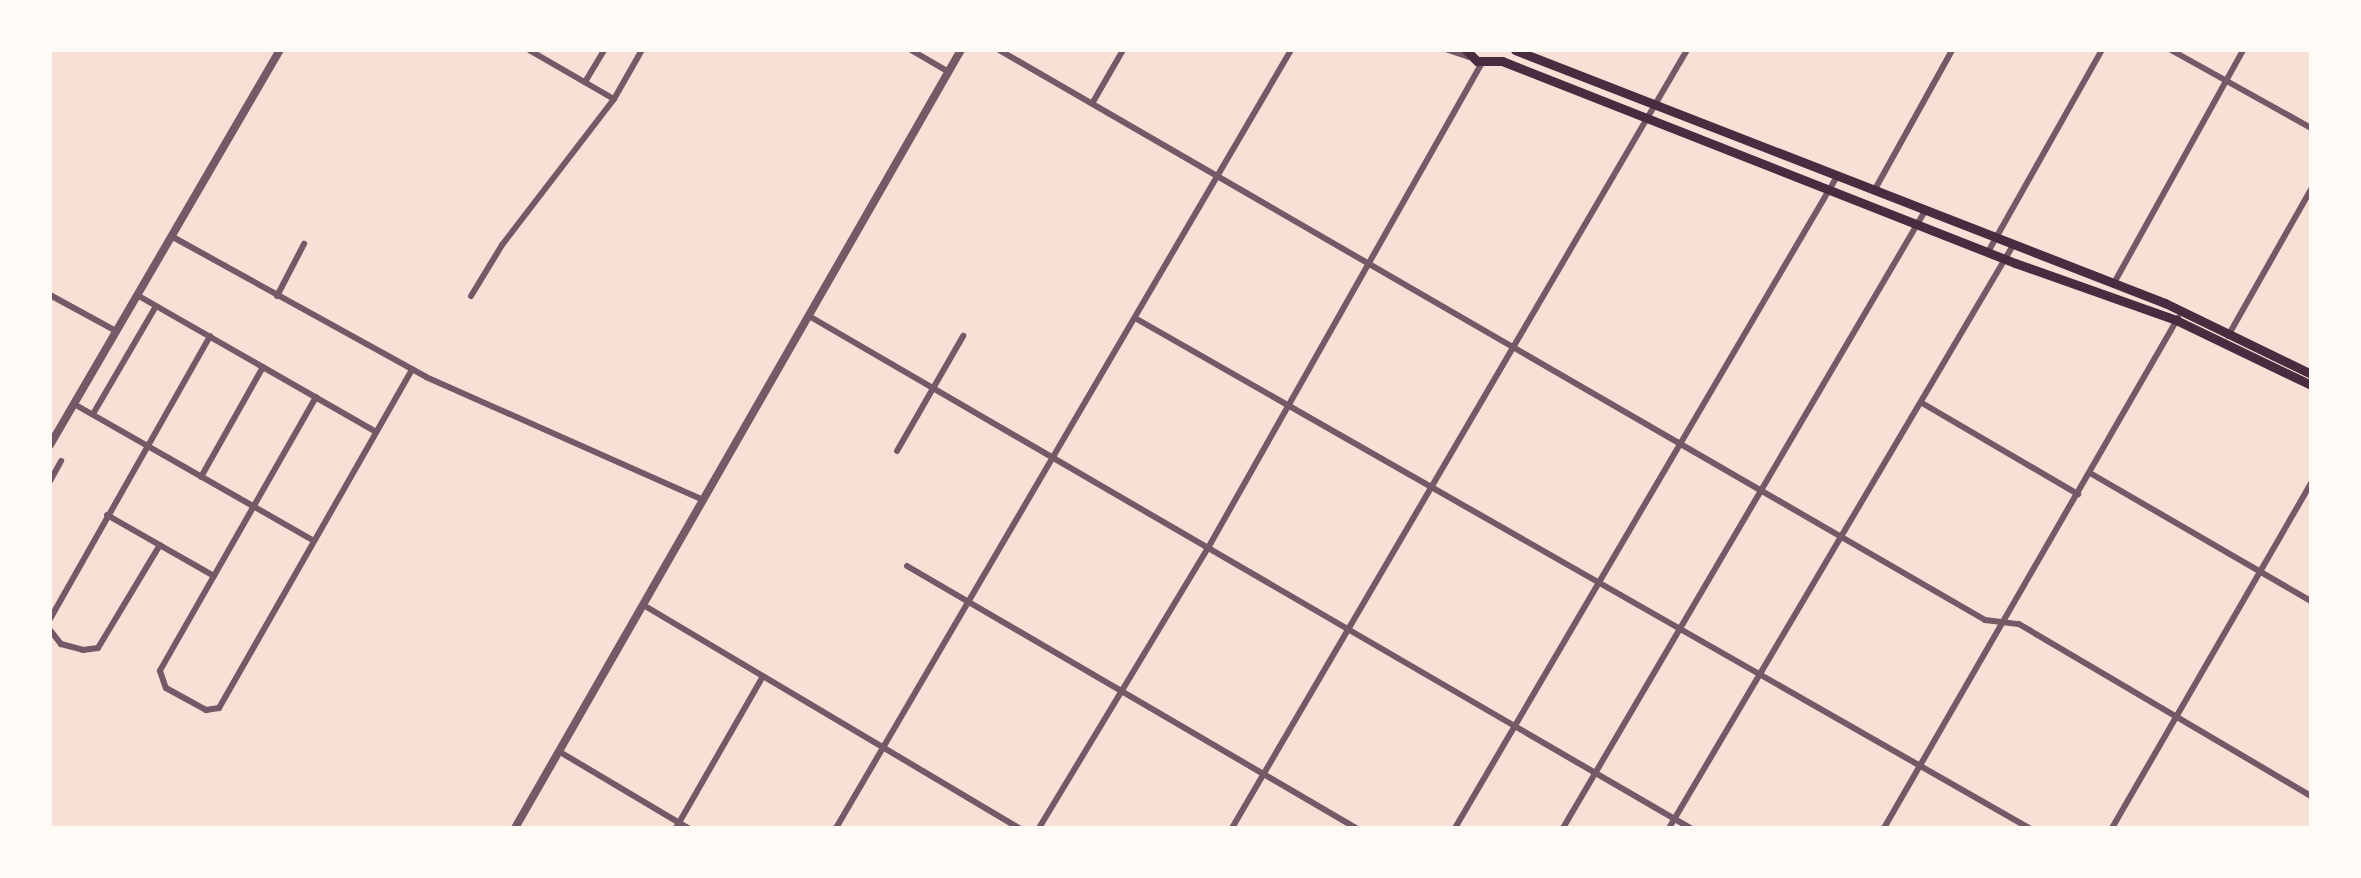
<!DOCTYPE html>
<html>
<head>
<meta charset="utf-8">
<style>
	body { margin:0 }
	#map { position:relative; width:2361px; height:878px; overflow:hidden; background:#f7e1d7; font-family:"Crimson Pro",serif }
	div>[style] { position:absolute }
	.minor>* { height:6px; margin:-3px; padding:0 3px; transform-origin:3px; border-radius:3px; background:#755966 }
	.tertiary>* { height:8px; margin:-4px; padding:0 4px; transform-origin:4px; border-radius:4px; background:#755966 }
	.secondary>* { height:9px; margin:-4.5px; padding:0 4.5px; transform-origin:4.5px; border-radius:4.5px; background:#4a2c40 }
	span { translate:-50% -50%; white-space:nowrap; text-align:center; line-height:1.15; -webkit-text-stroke:9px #fffaf5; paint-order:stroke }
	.frame { position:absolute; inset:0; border:52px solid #fffaf5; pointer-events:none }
</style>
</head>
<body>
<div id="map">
	<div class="minor">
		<div style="left:529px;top:50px;width:98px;rotate:30deg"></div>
		<div style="left:911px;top:50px;width:44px;rotate:30.1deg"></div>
		<div style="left:999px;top:50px;width:1139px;rotate:30.03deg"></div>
		<div style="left:1985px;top:620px;width:34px;rotate:7deg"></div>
		<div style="left:2019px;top:624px;width:339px;rotate:30.5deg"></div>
		<div style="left:1448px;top:50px;width:23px;rotate:18deg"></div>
		<div style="left:2171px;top:50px;width:160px;rotate:29.1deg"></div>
		<div style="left:585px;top:82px;width:37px;rotate:-59deg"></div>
		<div style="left:1093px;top:102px;width:60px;rotate:-60deg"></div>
		<div style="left:1874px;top:191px;width:161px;rotate:-61deg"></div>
		<div style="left:171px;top:236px;width:291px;rotate:28.9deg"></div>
		<div style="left:426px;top:377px;width:304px;rotate:23.9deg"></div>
		<div style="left:1988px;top:252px;width:232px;rotate:-60.6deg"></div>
		<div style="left:2114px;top:283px;width:266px;rotate:-61deg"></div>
		<div style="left:50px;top:295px;width:75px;rotate:28.6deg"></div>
		<div style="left:137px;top:295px;width:275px;rotate:29.8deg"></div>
		<div style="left:277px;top:296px;width:59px;rotate:-62.6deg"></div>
		<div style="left:471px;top:296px;width:60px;rotate:-58.7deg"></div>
		<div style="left:502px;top:245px;width:184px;rotate:-52.5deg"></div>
		<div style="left:614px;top:99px;width:56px;rotate:-60.3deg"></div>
		<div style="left:809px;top:316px;width:1019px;rotate:30.16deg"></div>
		<div style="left:1135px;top:318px;width:1029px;rotate:29.7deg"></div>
		<div style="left:2228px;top:336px;width:169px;rotate:-60.5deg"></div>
		<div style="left:316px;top:397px;width:315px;rotate:119.7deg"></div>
		<div style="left:160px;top:671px;width:18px;rotate:71deg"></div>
		<div style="left:166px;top:688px;width:46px;rotate:28.8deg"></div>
		<div style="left:206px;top:710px;width:13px;rotate:-9deg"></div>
		<div style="left:219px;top:708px;width:390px;rotate:-60.3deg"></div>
		<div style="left:1922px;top:403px;width:181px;rotate:30.3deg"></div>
		<div style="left:74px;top:404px;width:276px;rotate:29.7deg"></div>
		<div style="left:93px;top:414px;width:125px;rotate:-59.7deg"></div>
		<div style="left:897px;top:451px;width:133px;rotate:-60.1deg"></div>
		<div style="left:2090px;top:473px;width:255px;rotate:30.1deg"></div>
		<div style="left:201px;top:477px;width:126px;rotate:-60.6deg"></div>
		<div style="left:50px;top:481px;width:23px;rotate:-61deg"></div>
		<div style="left:107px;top:515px;width:123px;rotate:29.7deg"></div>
		<div style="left:907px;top:566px;width:520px;rotate:30.26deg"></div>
		<div style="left:645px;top:606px;width:435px;rotate:30.7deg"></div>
		<div style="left:50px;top:619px;width:325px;rotate:-60.5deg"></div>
		<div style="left:50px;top:630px;width:18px;rotate:52deg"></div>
		<div style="left:61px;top:644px;width:23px;rotate:15deg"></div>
		<div style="left:83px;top:650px;width:15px;rotate:-8deg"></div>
		<div style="left:98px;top:648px;width:120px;rotate:-59deg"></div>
		<div style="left:560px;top:752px;width:149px;rotate:30.7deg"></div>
		<div style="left:676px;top:828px;width:173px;rotate:-60.2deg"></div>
		<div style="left:836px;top:828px;width:901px;rotate:-59.68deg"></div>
		<div style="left:1039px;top:828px;width:327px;rotate:-58.9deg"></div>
		<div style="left:1208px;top:548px;width:559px;rotate:-60.55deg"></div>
		<div style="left:1232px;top:828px;width:901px;rotate:-59.68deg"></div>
		<div style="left:1455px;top:828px;width:753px;rotate:-59.62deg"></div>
		<div style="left:1563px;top:828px;width:715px;rotate:-59.6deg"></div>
		<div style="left:1669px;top:828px;width:675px;rotate:-59.44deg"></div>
		<div style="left:1884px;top:828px;width:589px;rotate:-60.04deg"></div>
		<div style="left:2112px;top:828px;width:398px;rotate:-60deg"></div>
	</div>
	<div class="tertiary">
		<div style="left:50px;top:445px;width:457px;rotate:-59.8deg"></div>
		<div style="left:515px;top:828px;width:897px;rotate:-60.18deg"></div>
	</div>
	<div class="secondary">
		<div style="left:1466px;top:50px;width:16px;rotate:45deg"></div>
		<div style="left:1477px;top:61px;width:25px"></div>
		<div style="left:1502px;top:61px;width:551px;rotate:21.49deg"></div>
		<div style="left:2015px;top:263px;width:171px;rotate:19.5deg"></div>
		<div style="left:2176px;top:320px;width:150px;rotate:25.7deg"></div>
		<div style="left:1515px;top:50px;width:698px;rotate:21.27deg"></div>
		<div style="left:2165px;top:303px;width:162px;rotate:25.9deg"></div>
	</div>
	<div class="frame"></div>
</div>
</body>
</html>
